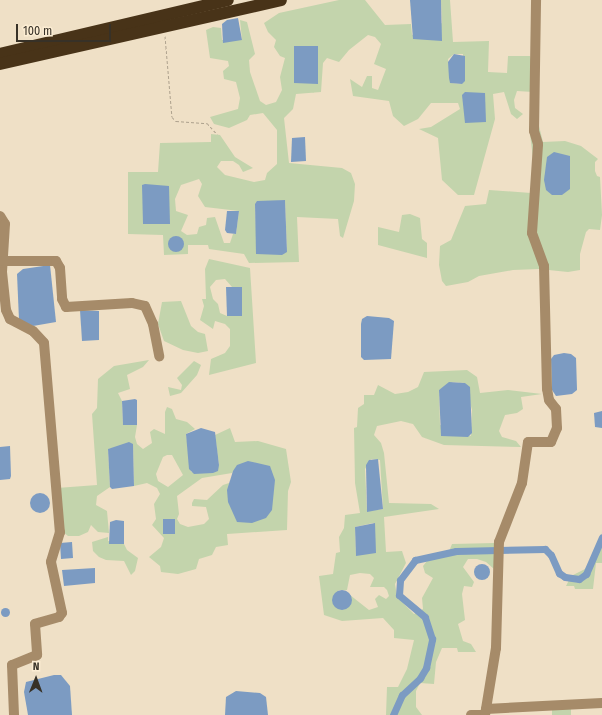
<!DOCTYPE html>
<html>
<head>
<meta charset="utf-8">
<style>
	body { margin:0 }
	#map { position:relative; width:602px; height:715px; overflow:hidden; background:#efe0c6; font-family:"Fira Sans Condensed",sans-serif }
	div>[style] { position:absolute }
	.green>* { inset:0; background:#c3d4ac }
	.water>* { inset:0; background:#7c9bc2 }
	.round { border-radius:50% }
	.canal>* { height:7px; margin:-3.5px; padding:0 3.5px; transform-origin:3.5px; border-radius:3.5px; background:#7c9bc2 }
	.path>* { height:1px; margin-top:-0.5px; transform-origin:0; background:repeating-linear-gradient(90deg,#ada18d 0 3px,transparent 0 5px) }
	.minor>* { height:10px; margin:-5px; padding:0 5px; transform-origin:5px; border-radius:5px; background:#a68b69 }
	.highway>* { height:12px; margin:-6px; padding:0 6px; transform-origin:6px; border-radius:6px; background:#483318 }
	span { translate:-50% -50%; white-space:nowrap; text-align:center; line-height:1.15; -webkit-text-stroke:3px #fcedd3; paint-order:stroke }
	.north { position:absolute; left:16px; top:659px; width:40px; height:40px; -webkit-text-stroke:3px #fcedd3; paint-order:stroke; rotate:1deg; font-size:11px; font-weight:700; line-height:16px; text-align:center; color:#373127 }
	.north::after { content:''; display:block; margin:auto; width:14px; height:18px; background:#373127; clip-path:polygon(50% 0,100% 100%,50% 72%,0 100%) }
	.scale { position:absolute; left:16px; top:24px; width:95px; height:18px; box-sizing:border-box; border:2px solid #373127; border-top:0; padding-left:5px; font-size:12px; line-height:14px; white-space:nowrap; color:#373127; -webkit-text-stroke:3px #fcedd3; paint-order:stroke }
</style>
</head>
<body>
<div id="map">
	<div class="green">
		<div style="clip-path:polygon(evenodd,339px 0,365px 0,385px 25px,411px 24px,412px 35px,442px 23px,441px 0,450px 0,453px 42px,489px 41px,488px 72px,507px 73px,508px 56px,530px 56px,533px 67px,533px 92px,517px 91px,514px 100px,515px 108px,523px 114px,517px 119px,511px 114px,504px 92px,493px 94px,495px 119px,474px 195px,458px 195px,442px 180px,438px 138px,419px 129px,431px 127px,460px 109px,458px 103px,431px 103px,418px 119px,404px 126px,393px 116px,389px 101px,353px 96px,350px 79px,362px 87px,367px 76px,372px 76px,372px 88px,378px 90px,386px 69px,374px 64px,381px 44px,375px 37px,368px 35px,349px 50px,339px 62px,327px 58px,323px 63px,321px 92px,296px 94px,293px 109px,284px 118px,289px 163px,342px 168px,351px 173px,355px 184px,354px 201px,343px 238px,340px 236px,338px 219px,297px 217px,299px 262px,249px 263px,244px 254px,209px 249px,208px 245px,188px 245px,188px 254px,164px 255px,163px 235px,128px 234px,128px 172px,158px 172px,160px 143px,211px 142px,211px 134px,220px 135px,235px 157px,253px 168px,243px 172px,239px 165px,233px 161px,221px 161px,217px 167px,225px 175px,254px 182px,265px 180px,267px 173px,277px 164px,277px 130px,263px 113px,250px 115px,247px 120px,229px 128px,214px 124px,210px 117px,238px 109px,240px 98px,236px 82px,224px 79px,223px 71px,229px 66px,228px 61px,210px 58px,206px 30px,213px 27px,221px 28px,222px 40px,242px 40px,240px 20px,247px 22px,255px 54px,249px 60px,250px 72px,260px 101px,266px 105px,276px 102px,282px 90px,280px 77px,285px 58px,280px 56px,274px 47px,276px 40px,268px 32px,264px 23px,279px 13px,339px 0,454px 54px,463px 54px,462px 84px,451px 83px,448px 59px,454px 54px,339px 0,199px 179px,202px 184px,198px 196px,205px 207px,239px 211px,236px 234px,233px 234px,230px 243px,224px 243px,215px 217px,207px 218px,206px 225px,199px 227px,197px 234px,187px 235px,181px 231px,188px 215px,176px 211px,175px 199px,181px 185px,199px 179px,339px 0,285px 200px,287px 252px,257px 254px,255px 204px,285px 200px)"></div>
		<div style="clip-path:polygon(529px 126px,539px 126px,543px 142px,565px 141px,581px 146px,598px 159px,595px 162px,595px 171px,597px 176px,600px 177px,602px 215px,600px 230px,589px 229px,586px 232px,580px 254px,580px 270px,568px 272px,539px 269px,513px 270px,479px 276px,468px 282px,446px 286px,442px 281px,439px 265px,440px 246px,451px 240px,465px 206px,486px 204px,489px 190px,531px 193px,534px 166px)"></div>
		<div style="clip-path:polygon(410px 214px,420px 218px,422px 239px,427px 243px,427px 258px,378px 245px,378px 227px,399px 232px,402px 215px)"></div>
		<div style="clip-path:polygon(evenodd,209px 259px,250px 268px,256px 363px,209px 375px,211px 359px,225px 353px,230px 346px,230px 329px,225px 324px,215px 321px,213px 329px,200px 320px,204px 306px,202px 299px,206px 299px,205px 269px,209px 259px,225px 279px,232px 287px,242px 287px,242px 316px,227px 316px,220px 313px,218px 304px,213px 299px,210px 287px,216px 280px,225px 279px)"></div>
		<div style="clip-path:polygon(181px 301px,191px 326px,198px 332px,205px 334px,208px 351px,198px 353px,183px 350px,164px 341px,158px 324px,162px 302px)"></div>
		<div style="clip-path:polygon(evenodd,149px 360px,143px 367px,127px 375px,130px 389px,118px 393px,122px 401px,123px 425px,137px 425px,135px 437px,137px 444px,143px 449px,152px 443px,150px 432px,154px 429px,165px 434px,165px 412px,167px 407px,172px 409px,176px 419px,187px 422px,195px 429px,186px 434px,191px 472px,219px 465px,215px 435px,230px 428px,235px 442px,258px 441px,286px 449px,291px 482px,288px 491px,287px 530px,227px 534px,228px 545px,216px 547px,212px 555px,199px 559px,196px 569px,178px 574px,161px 572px,160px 566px,149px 557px,161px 547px,164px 538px,152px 525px,156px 519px,154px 504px,160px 494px,157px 488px,147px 483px,134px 486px,133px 444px,108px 449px,110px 487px,97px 496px,96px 505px,107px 511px,109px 533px,98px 532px,91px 525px,88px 532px,79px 536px,68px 536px,63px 532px,57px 488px,97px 485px,92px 414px,97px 408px,98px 379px,114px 366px,149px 360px,167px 455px,172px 455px,183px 475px,168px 487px,158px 481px,156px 474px,163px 457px,167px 455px,149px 360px,233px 471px,228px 502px,229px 483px,223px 485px,207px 500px,194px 499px,192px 503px,192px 506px,206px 507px,209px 519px,204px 524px,188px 527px,180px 524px,177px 519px,179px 514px,177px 496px,202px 478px,232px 473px,233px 471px)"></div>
		<div style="clip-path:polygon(194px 361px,201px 365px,197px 375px,181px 393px,170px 396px,168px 387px,181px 390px,182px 385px,177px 378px)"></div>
		<div style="clip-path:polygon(evenodd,467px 370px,477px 377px,480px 393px,508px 390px,542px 394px,521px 397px,523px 409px,517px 413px,505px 415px,499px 431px,502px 437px,516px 441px,521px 447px,444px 445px,422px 437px,413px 424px,401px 421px,377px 426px,374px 435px,381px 443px,384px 453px,389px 503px,431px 504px,439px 509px,384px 517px,386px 552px,402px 551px,406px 563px,395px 584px,397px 596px,406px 606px,414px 614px,423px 609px,422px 598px,433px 578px,425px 573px,423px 566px,427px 561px,448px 554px,452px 544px,495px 543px,494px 569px,486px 562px,477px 559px,468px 559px,463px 567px,474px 582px,472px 587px,464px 586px,462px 594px,465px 620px,458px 624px,463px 641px,471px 644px,476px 652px,458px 652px,457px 648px,442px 648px,436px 662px,434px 684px,420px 683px,416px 691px,416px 707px,422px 715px,386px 715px,387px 687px,398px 687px,407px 669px,414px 640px,394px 638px,394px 630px,383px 618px,342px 621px,324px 615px,319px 576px,333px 574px,336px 553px,340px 552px,339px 537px,344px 528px,345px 515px,360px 513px,355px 483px,354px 428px,357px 427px,358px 408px,364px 404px,364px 395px,374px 395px,378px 385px,395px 394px,408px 392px,418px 387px,424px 372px,467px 370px,453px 382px,465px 383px,472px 410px,471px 436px,440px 425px,439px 390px,453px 382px,467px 370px,371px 459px,380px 460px,383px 509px,367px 511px,365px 469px,371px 459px,467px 370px,373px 523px,375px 524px,356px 556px,355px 527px,373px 523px,467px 370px,360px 573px,370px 574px,374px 578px,370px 587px,384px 587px,387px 590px,389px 596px,386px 599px,379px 595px,375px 599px,378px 607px,369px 610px,350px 595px,350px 604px,338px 590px,347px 590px,350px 575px,360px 573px)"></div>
		<div style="clip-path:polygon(602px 531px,602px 563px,596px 563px,593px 589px,575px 589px,574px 586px,566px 586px,571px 576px,585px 569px,596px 552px,601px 544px)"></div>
		<div style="clip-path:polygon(108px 537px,108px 541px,124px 544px,127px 550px,138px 558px,135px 571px,131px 575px,124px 561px,106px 560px,99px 557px,93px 551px,92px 542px)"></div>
		<div style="clip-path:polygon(571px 708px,571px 715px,552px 715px,552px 709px)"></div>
	</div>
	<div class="water">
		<div style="clip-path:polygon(410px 0,441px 0,442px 41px,413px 39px)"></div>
		<div style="clip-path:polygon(238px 18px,242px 40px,223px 43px,222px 24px,227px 20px)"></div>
		<div style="clip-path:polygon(294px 46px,318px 46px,318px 84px,294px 83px)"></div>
		<div style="clip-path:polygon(454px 54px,465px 56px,465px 81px,462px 84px,450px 83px,449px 78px,448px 62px)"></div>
		<div style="clip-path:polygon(465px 92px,485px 93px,486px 122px,465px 123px,462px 95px)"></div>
		<div style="clip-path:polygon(305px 137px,306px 161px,291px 162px,292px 138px)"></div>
		<div style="clip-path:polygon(554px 152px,570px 156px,570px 189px,562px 195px,552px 195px,546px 190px,544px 180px,547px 157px)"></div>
		<div style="clip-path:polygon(145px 184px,169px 186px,170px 224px,143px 224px,142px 185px)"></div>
		<div style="clip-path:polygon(285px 200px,287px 252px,282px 255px,256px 254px,255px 204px,257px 201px)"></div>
		<div style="clip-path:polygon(227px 211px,239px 211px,236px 234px,227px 233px,225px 230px)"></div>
		<div class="round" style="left:168px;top:236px;width:16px;height:16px"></div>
		<div style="clip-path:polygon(50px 265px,56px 322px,33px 326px,19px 320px,17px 274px,23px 269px)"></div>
		<div style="clip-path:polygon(226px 287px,242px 287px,242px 316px,227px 316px)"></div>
		<div style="clip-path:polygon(80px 310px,99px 311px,99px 340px,82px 341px)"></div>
		<div style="clip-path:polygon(367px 316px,389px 318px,394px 321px,391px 359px,364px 360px,361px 357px,361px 324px,362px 319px)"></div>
		<div style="clip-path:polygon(564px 353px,571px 354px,576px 358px,577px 390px,572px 394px,556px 396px,552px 390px,551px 359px,554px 355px)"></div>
		<div style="clip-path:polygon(449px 382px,465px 383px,470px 387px,472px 433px,468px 437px,441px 436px,439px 390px)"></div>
		<div style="clip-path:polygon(135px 399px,137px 400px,137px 425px,123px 425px,122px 401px)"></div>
		<div style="clip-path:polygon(602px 411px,602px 428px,595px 427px,594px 413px)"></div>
		<div style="clip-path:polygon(201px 428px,215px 432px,219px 465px,218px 471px,213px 473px,194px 474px,189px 469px,186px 434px)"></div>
		<div style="clip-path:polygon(129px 442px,133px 444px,134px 486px,112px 489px,110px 487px,108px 449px)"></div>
		<div style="clip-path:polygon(10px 446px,11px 476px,10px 479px,0 480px,0 447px)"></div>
		<div style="clip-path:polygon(378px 459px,383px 509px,367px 512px,366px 465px,369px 460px)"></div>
		<div style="clip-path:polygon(248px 461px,270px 466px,275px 480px,272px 510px,266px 518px,252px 523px,237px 522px,228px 502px,227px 490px,233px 471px,237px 465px)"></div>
		<div class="round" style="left:30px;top:493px;width:20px;height:20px"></div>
		<div style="clip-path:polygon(163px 519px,175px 519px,175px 534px,163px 534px)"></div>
		<div style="clip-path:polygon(116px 520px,124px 521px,124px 544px,109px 544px,110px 522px)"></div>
		<div style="clip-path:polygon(375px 523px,376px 553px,356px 556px,355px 527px)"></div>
		<div style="clip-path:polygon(72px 542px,73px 558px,61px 559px,60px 543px)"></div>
		<div class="round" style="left:474px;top:564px;width:16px;height:16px"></div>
		<div style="clip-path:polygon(95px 568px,95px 583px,64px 586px,62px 570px)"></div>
		<div class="round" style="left:332px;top:590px;width:20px;height:20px"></div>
		<div class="round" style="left:0.5px;top:607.5px;width:9px;height:9px"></div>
		<div style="clip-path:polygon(54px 675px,61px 675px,70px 686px,72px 715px,28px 715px,24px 692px,26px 682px)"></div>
		<div style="clip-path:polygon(236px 691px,260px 693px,266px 697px,268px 715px,225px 715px,226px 697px)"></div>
	</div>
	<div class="canal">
		<div style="left:393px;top:715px;width:22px;rotate:-66deg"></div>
		<div style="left:402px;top:695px;width:25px;rotate:-43deg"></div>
		<div style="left:420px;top:678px;width:12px;rotate:-59deg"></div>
		<div style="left:426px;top:668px;width:30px;rotate:-78deg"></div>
		<div style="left:432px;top:639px;width:23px;rotate:-108deg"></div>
		<div style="left:425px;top:617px;width:34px;rotate:-140deg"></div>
		<div style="left:399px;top:595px;width:15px;rotate:-86deg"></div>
		<div style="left:400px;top:580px;width:25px;rotate:-53deg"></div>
		<div style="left:415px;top:560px;width:42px;rotate:-12.4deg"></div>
		<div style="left:456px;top:551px;width:89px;rotate:-1.3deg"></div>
		<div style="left:545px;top:549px;width:8px;rotate:45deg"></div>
		<div style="left:551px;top:555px;width:20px;rotate:66deg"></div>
		<div style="left:559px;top:573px;width:7px;rotate:34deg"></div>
		<div style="left:565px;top:577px;width:14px;rotate:8deg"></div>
		<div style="left:579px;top:579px;width:9px;rotate:-36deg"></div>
		<div style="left:586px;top:574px;width:40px;rotate:-66.6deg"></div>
	</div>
	<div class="path">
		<div style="left:165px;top:36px;width:81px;rotate:85.1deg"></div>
		<div style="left:172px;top:117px;width:6px;rotate:45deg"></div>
		<div style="left:176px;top:121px;width:31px;rotate:4deg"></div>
		<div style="left:207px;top:123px;width:15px;rotate:48deg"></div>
	</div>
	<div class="minor">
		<div style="left:0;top:216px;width:9px;rotate:58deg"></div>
		<div style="left:5px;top:224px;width:48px;rotate:93.6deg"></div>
		<div style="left:2px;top:272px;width:38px;rotate:84deg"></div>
		<div style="left:6px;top:310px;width:10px;rotate:66deg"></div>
		<div style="left:10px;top:319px;width:26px;rotate:28deg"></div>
		<div style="left:33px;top:331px;width:16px;rotate:47deg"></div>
		<div style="left:44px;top:343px;width:190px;rotate:85.2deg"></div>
		<div style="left:60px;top:532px;width:31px;rotate:107deg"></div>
		<div style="left:51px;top:562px;width:52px;rotate:77.8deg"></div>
		<div style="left:62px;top:613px;width:5px;rotate:127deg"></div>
		<div style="left:59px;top:617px;width:25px;rotate:164deg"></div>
		<div style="left:35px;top:624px;width:31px;rotate:86deg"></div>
		<div style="left:37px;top:655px;width:27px;rotate:158deg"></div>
		<div style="left:12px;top:665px;width:50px;rotate:87.7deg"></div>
		<div style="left:3px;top:261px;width:53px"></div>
		<div style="left:56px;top:261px;width:8px;rotate:60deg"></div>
		<div style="left:60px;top:268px;width:31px;rotate:86deg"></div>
		<div style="left:62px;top:299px;width:9px;rotate:63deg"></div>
		<div style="left:66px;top:307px;width:66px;rotate:-3.5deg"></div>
		<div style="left:132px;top:303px;width:13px;rotate:13deg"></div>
		<div style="left:145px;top:306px;width:20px;rotate:66deg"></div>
		<div style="left:153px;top:324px;width:33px;rotate:79deg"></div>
		<div style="left:486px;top:709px;width:116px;rotate:-3deg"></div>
		<div style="left:471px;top:715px;width:14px"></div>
		<div style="left:485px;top:715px;width:68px;rotate:-80.7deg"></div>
		<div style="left:496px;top:648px;width:106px;rotate:-88.4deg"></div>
		<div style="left:499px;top:542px;width:63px;rotate:-68.7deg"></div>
		<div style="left:522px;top:483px;width:41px;rotate:-81.7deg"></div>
		<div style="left:528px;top:442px;width:23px"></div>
		<div style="left:551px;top:442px;width:15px;rotate:-67deg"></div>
		<div style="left:557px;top:428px;width:19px;rotate:-93deg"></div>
		<div style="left:556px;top:409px;width:11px;rotate:-128deg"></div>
		<div style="left:549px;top:400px;width:11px;rotate:-100deg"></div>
		<div style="left:547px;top:389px;width:123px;rotate:-91.4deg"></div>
		<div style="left:544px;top:266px;width:35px;rotate:-110deg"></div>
		<div style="left:532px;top:233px;width:89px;rotate:-86.1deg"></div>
		<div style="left:538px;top:144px;width:14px;rotate:-107deg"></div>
		<div style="left:534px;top:131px;width:131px;rotate:-89.1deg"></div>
	</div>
	<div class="highway">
		<div style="left:0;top:54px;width:234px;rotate:-13.3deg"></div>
		<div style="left:0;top:64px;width:288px;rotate:-12.8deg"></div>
	</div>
	<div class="north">N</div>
	<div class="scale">100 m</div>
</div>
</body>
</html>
